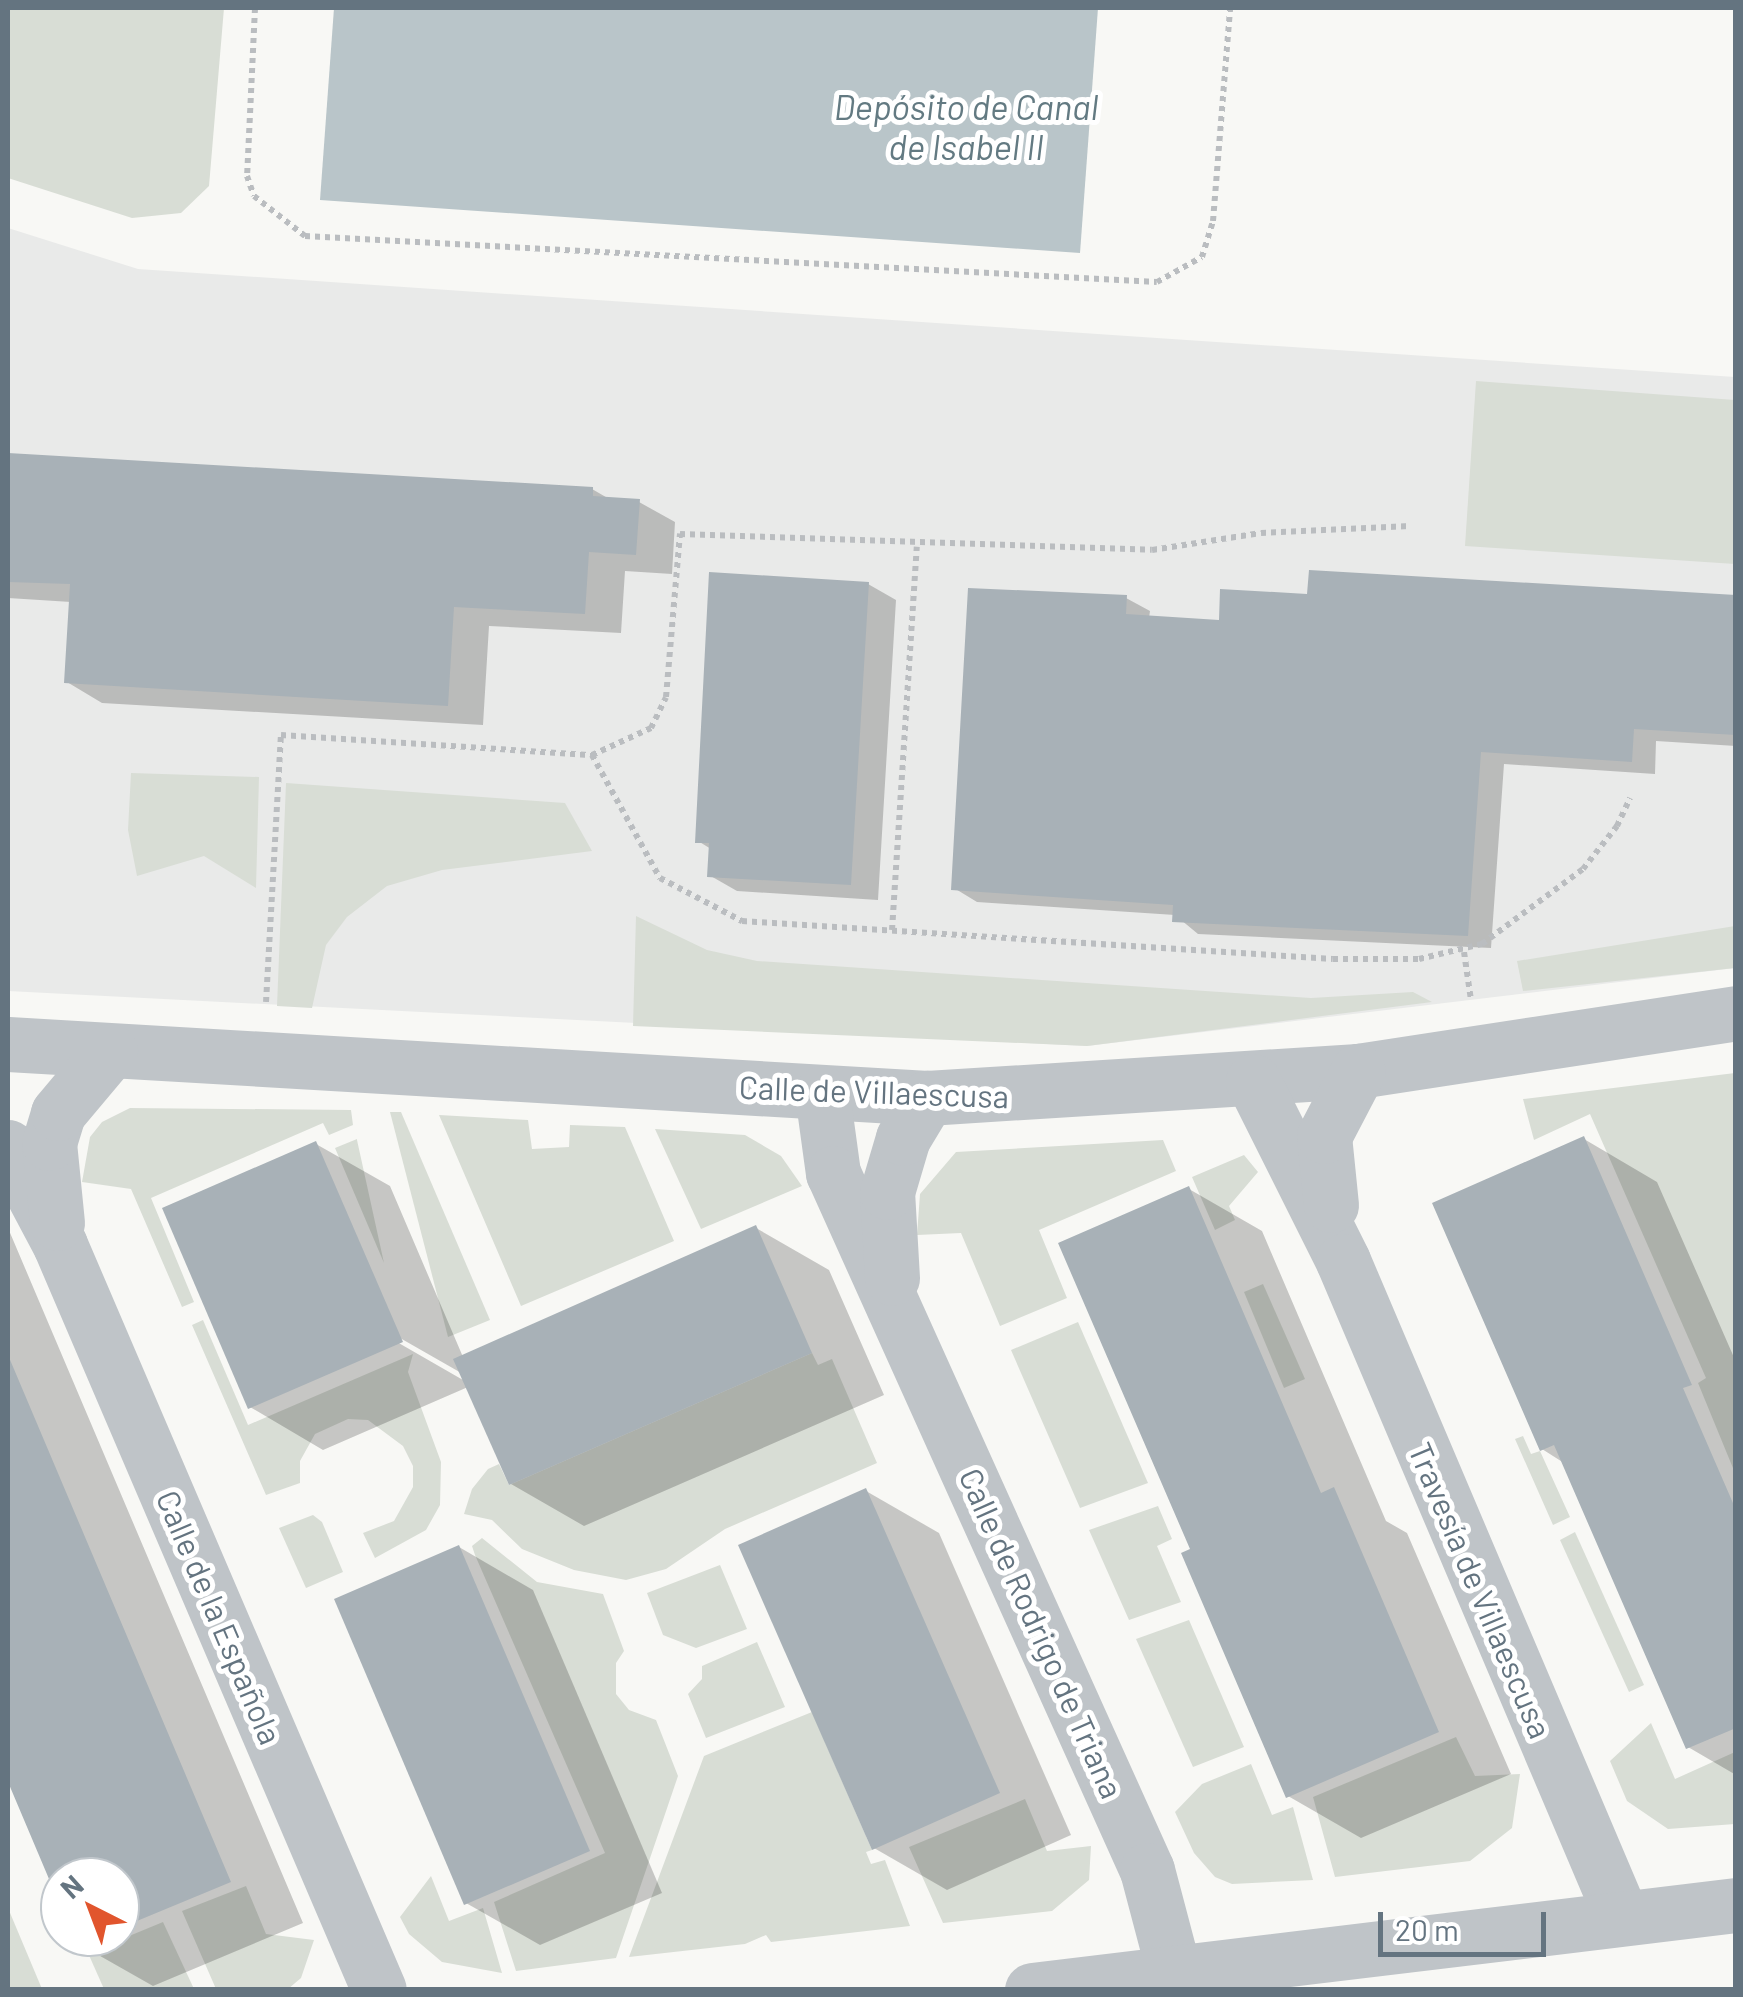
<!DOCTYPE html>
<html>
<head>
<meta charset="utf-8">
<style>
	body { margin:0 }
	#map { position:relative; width:1743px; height:1997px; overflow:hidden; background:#f8f8f5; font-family:Barlow,sans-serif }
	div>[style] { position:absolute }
	.built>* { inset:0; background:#e9eae9 }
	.green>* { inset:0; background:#d8ddd5 }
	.water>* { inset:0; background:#b9c5c9 }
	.shadow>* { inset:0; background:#0003 }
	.building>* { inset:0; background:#a8b1b7 }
	.path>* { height:6px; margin-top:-3px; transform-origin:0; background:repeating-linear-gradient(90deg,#babdc0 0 5px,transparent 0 10px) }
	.minor>* { height:55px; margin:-27.5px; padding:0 27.5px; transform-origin:27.5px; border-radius:27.5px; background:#bfc4c8 }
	span { translate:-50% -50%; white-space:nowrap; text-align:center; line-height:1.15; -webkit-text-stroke:10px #fff; paint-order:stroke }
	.street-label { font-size:32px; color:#647480 }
	.water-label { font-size:35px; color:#637a82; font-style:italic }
	.frame { position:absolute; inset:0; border:10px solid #647480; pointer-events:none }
	.north { position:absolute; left:40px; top:1857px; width:100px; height:100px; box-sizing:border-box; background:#fff; border:2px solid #c1c7cc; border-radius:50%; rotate:318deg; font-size:28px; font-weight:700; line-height:40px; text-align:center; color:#647480 }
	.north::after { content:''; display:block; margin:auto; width:35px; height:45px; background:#e1552d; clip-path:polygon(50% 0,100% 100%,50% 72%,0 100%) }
	.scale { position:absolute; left:1378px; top:1912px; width:168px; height:45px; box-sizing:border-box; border:5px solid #647480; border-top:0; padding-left:12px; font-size:30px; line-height:35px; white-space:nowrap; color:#647480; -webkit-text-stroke:8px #fff; paint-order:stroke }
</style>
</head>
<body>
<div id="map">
	<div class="built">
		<div style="clip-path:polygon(8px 228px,138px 269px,1735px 377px,1735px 968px,1087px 1046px,8px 991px)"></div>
	</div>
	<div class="green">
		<div style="clip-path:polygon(8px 8px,224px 8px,209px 186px,181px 213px,132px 218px,8px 178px)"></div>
		<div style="clip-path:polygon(1476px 381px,1735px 400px,1735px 564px,1465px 546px)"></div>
		<div style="clip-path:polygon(131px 773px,259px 777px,256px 888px,204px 856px,137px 876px,128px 830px)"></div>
		<div style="clip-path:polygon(286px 783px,565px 803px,592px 851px,442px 870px,387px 886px,347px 917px,326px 945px,312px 1008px,277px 1006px)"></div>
		<div style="clip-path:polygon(636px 916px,707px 950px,757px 961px,1311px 998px,1413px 992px,1432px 1002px,1087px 1046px,633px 1026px)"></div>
		<div style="clip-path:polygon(1735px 926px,1735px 968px,1523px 991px,1517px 961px)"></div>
		<div style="clip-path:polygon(1735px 1073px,1736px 1073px,1735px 1473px,1698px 1383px,1706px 1378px,1590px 1114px,1534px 1140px,1523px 1099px)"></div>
		<div style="clip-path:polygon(130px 1108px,351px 1110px,353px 1125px,329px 1135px,323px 1123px,151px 1198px,194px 1302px,182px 1307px,131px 1189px,82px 1182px,90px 1137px,102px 1122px)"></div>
		<div style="clip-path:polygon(390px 1112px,401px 1112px,490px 1320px,448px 1337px)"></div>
		<div style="clip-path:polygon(439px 1115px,528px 1120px,532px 1149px,569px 1147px,570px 1125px,625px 1127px,674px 1241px,521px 1306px)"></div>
		<div style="clip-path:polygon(655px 1129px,745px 1135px,781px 1156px,802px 1186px,701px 1229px)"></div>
		<div style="clip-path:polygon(357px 1139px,357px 1140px,384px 1263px,335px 1148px)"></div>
		<div style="clip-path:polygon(1163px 1140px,1176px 1171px,1039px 1230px,1067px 1298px,1000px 1326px,961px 1233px,917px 1235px,920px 1194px,956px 1152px)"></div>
		<div style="clip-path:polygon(1244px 1155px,1258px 1172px,1229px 1206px,1235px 1220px,1215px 1230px,1192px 1177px)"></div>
		<div style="clip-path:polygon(1263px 1284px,1305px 1379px,1284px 1388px,1244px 1292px)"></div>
		<div style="clip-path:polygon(203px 1320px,248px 1425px,413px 1354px,408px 1372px,441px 1462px,440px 1505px,426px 1530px,375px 1558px,363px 1533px,394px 1521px,413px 1487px,413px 1466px,403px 1446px,368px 1420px,348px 1419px,315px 1434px,300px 1461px,300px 1483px,266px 1495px,192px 1325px)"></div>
		<div style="clip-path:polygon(1078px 1322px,1148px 1483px,1080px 1508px,1011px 1350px)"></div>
		<div style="clip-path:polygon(812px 1353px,818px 1365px,832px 1359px,877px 1463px,725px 1529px,666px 1569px,626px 1580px,574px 1570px,522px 1549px,492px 1520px,464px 1514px,472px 1489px,488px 1469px,499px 1464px,509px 1485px)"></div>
		<div style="clip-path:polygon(1523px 1436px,1531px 1454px,1540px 1451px,1570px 1517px,1553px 1525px,1515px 1439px)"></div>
		<div style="clip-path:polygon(1158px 1506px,1172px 1539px,1157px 1546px,1181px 1602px,1129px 1620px,1089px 1530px)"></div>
		<div style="clip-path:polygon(313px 1515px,322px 1522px,343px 1572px,306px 1588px,279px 1528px)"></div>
		<div style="clip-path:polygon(1575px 1532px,1644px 1685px,1629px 1692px,1560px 1540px)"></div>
		<div style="clip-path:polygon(482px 1538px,537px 1582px,603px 1594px,624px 1651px,616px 1663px,616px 1694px,629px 1710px,656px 1720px,678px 1776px,616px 1958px,516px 1971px,494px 1902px,605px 1853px,475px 1555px,472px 1546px)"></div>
		<div style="clip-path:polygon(720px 1565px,747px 1629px,696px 1648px,663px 1635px,647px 1593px)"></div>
		<div style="clip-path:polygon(1189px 1620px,1244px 1747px,1193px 1767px,1136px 1639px)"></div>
		<div style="clip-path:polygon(757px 1642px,785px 1707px,706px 1738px,688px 1694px,702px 1679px,702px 1666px)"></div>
		<div style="clip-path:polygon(812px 1712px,872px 1850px,866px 1852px,871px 1864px,885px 1860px,910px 1926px,771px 1942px,766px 1935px,745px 1944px,629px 1957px,704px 1756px)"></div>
		<div style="clip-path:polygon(1651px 1723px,1675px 1779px,1735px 1752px,1735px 1824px,1668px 1829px,1627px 1801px,1610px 1761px)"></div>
		<div style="clip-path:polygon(1456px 1737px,1475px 1776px,1520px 1774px,1512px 1828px,1470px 1861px,1335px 1877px,1313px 1797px)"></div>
		<div style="clip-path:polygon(1251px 1764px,1272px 1815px,1293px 1807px,1313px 1880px,1232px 1884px,1215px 1877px,1194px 1853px,1175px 1812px,1202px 1784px)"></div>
		<div style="clip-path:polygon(1025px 1799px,1047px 1851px,1091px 1846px,1089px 1880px,1052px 1911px,943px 1923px,909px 1847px)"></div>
		<div style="clip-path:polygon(431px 1876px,449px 1921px,483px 1908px,502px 1973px,442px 1962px,409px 1934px,400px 1917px)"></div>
		<div style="clip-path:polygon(246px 1886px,266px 1934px,314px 1940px,301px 1978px,288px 1989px,216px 1989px,182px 1911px)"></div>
		<div style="clip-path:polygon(8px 1908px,42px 1989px,8px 1989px)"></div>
		<div style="clip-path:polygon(163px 1922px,194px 1989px,104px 1989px,88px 1953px)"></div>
	</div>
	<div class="water">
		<div style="clip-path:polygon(334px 8px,1098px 8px,1080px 253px,320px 200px)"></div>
	</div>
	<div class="shadow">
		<div style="clip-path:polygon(8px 456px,592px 489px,611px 500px,639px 502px,675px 522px,672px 574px,625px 571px,621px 633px,489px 626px,483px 725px,102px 703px,67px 682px,71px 602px,8px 598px)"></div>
		<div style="clip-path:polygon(868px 584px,896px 600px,878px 900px,737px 891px,709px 875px,711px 849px,698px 841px)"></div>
		<div style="clip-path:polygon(1310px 596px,1736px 597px,1736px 746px,1656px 741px,1655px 774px,1504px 764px,1491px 948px,1198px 934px,1175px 915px,977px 902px,954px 888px,1126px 598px,1150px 611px,1149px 618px,1221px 622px)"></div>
		<div style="clip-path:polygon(1584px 1139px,1657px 1182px,1736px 1362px,1736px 1775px,1688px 1747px,1564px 1463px,1542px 1449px)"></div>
		<div style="clip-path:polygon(evenodd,316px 1144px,390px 1186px,463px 1357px,756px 1228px,829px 1270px,884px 1395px,584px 1526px,511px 1484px,468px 1387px,323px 1450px,250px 1407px,316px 1144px,393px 1334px,463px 1374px,463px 1380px,390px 1338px,393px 1334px)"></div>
		<div style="clip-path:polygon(1189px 1189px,1262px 1231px,1386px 1521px,1407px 1533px,1511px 1774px,1361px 1838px,1288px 1796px,1194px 1550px)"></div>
		<div style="clip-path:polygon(8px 1228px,303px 1923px,153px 1986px,79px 1944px,76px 1937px,120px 1937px,120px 1877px,60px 1877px,60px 1898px,8px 1775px)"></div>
		<div style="clip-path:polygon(866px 1491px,939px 1533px,1071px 1835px,947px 1890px,874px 1848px)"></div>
		<div style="clip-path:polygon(459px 1547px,533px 1590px,662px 1893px,540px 1945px,466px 1903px)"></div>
	</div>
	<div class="building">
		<div style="clip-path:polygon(8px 453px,593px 487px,593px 496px,640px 499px,636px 555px,589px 552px,585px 614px,454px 607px,448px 706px,64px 683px,70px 584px,8px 582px)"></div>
		<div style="clip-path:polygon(1309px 570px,1736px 595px,1736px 735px,1634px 729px,1632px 762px,1481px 752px,1468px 936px,1172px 922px,1173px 905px,951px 890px,968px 588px,1127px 595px,1126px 614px,1219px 620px,1220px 589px,1307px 594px)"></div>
		<div style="clip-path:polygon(709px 572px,869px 582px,851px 885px,707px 877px,709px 843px,695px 843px)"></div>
		<div style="clip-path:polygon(1584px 1136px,1692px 1385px,1683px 1388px,1736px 1510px,1736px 1728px,1686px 1749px,1554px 1445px,1540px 1451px,1432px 1203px)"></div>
		<div style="clip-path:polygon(316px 1141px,403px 1342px,248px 1409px,162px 1208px)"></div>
		<div style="clip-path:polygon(1189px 1186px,1321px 1493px,1334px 1487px,1439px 1732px,1286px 1798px,1181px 1553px,1190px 1549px,1058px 1243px)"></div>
		<div style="clip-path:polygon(756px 1225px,812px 1353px,509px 1485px,453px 1359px)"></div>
		<div style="clip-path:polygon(8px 1355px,231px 1882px,120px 1928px,120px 1877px,60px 1877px,60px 1905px,8px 1782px)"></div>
		<div style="clip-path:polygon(866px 1488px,1000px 1793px,872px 1850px,738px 1545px)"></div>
		<div style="clip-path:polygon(459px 1545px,590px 1851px,464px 1905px,334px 1599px)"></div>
	</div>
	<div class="path">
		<div style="left:255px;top:8px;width:168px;rotate:92.7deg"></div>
		<div style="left:247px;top:176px;width:21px;rotate:71deg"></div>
		<div style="left:254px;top:196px;width:65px;rotate:38.1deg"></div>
		<div style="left:305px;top:236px;width:853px;rotate:3.09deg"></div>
		<div style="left:1157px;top:282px;width:51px;rotate:-29.1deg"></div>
		<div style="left:1202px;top:257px;width:38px;rotate:-73deg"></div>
		<div style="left:1213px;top:221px;width:214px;rotate:-85.4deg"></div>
		<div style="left:592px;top:755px;width:65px;rotate:-24.6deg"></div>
		<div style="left:651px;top:728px;width:34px;rotate:-64deg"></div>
		<div style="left:666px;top:697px;width:164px;rotate:-85.1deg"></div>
		<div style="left:680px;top:534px;width:472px;rotate:1.9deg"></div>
		<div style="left:1152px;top:550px;width:110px;rotate:-8.9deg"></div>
		<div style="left:1261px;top:533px;width:149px;rotate:-2.7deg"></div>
		<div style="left:892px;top:930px;width:384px;rotate:-86.3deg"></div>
		<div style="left:1464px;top:952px;width:49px;rotate:81.7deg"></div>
		<div style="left:266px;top:1002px;width:267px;rotate:-86.8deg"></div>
		<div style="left:281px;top:735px;width:312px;rotate:3.7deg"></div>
		<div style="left:592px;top:755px;width:141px;rotate:61.1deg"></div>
		<div style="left:660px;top:878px;width:93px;rotate:27.7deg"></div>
		<div style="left:742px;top:921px;width:592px;rotate:3.68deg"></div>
		<div style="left:1333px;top:959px;width:86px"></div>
		<div style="left:1419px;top:959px;width:65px;rotate:-13.4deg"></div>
		<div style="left:1482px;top:944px;width:126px;rotate:-36.6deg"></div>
		<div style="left:1583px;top:869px;width:55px;rotate:-51.7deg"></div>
		<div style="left:1617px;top:826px;width:31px;rotate:-65deg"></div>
	</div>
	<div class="minor">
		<div style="left:8px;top:1044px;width:921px;rotate:3.36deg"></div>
		<div style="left:927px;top:1098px;width:432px;rotate:-3.6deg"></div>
		<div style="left:1358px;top:1071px;width:382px;rotate:-8.7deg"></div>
		<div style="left:1253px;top:1081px;width:201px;rotate:63.4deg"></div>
		<div style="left:1343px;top:1261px;width:714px;rotate:66.99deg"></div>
		<div style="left:822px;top:1093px;width:81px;rotate:82.2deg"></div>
		<div style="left:833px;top:1173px;width:764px;rotate:65.75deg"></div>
		<div style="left:1147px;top:1870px;width:106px;rotate:75.2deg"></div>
		<div style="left:8px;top:1147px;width:111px;rotate:62deg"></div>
		<div style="left:60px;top:1245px;width:810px;rotate:66.82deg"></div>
		<div style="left:1331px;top:1205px;width:69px;rotate:-95.8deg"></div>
		<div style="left:1324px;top:1136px;width:73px;rotate:-62.4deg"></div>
		<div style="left:57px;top:1223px;width:80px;rotate:-95.7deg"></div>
		<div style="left:49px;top:1143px;width:31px;rotate:-73deg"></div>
		<div style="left:58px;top:1113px;width:81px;rotate:-50deg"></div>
		<div style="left:892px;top:1278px;width:86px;rotate:-93.3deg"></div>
		<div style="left:887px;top:1192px;width:56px;rotate:-73.5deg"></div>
		<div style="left:903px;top:1138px;width:47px;rotate:-59deg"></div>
		<div style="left:1032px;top:1990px;width:709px;rotate:-6.88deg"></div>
	</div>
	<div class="street-label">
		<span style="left:874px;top:1091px;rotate:2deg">Calle de Villaescusa</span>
		<span style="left:1481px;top:1590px;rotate:67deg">Travesía de Villaescusa</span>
		<span style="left:220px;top:1617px;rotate:67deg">Calle de la Española</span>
		<span style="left:1042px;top:1633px;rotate:66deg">Calle de Rodrigo de Triana</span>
	</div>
	<div class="water-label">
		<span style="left:966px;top:126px">Depósito de Canal<br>de Isabel II</span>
	</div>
	<div class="frame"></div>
	<div class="north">N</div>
	<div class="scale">20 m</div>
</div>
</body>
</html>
